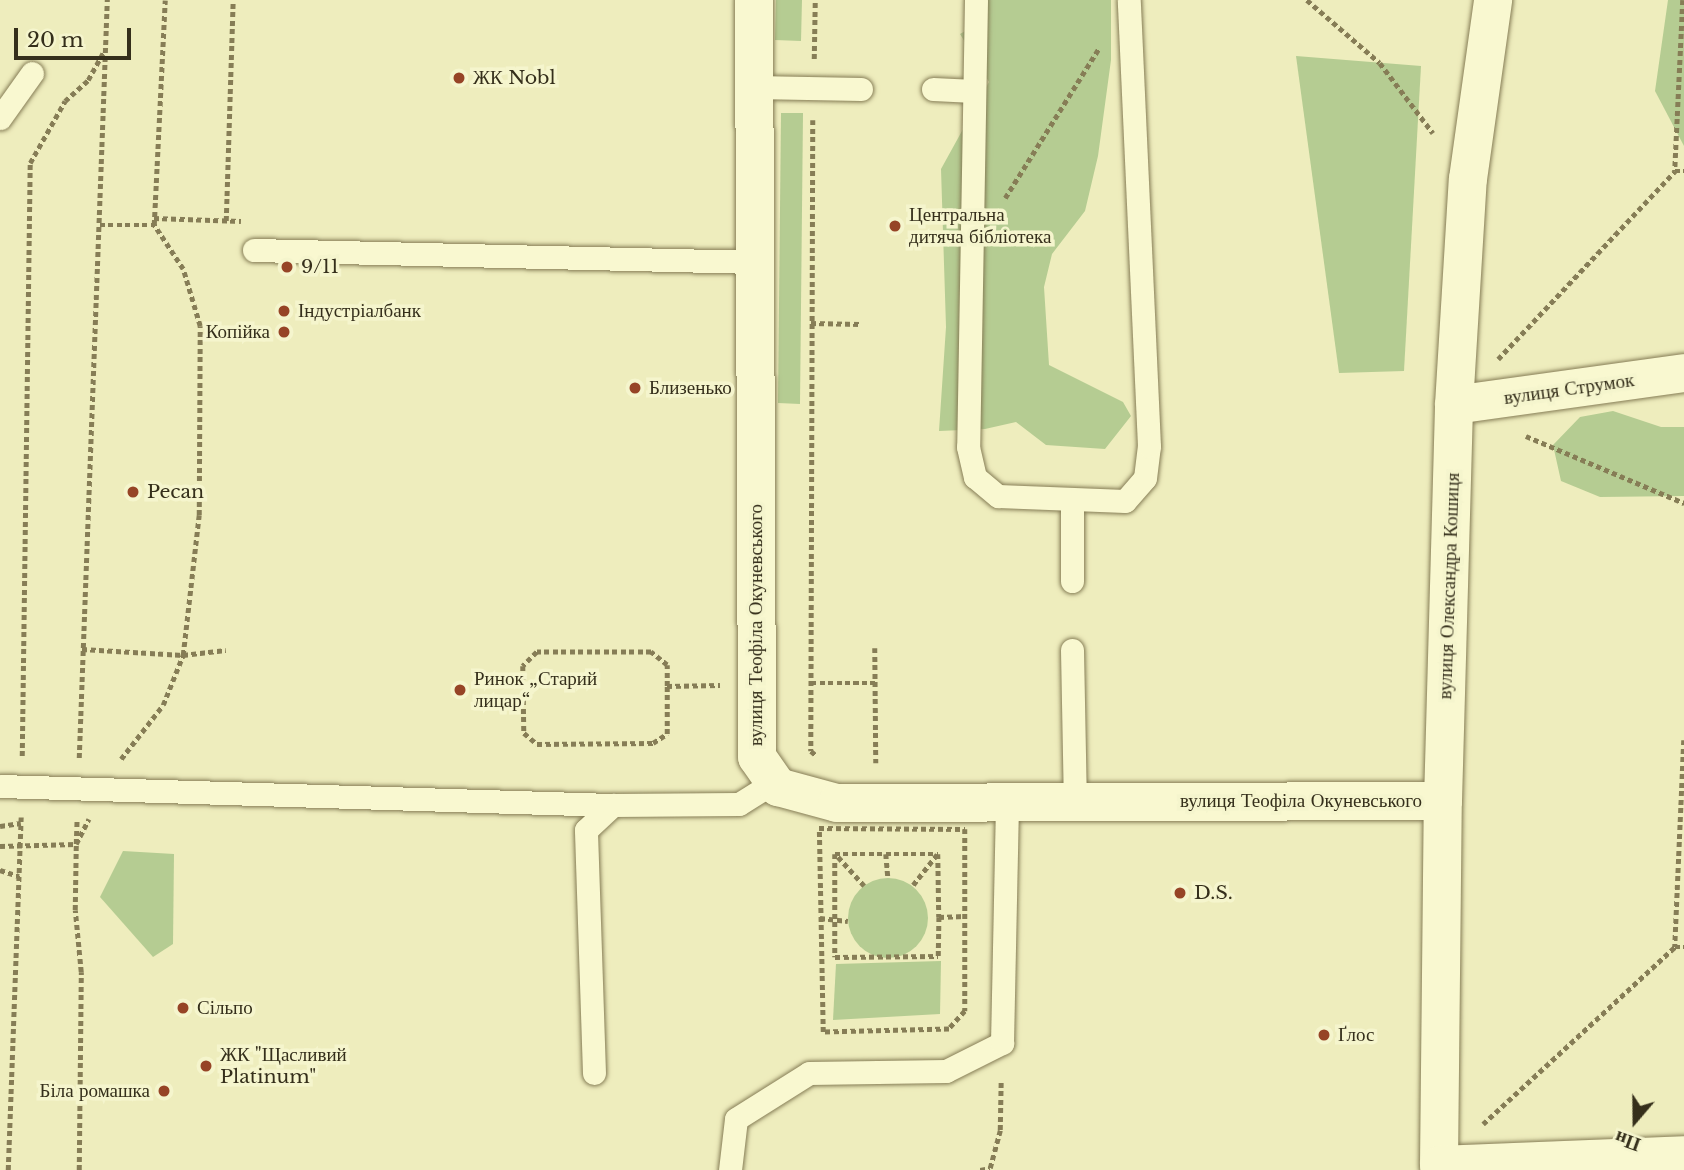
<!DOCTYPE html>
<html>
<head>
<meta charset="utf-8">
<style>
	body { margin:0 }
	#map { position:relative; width:1684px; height:1170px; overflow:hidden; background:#eeedbd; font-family:"Libre Baskerville",serif }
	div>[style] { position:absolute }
	.green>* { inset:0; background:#b5cc92 }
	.round { border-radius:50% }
	.path>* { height:4.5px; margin-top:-2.25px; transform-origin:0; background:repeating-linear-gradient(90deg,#867d56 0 5px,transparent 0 8.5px) }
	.roads { filter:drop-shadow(0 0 2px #867d56) drop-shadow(0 0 2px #867d56) }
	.lane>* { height:23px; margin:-11.5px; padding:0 11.5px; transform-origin:11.5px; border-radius:11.5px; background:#f9f8d0 }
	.street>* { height:38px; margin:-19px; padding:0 19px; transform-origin:19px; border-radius:19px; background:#f9f8d0 }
	.dots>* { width:19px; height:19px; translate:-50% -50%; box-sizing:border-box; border:4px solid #f5f5cd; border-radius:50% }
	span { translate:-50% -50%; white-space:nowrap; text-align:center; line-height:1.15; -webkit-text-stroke:7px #f5f5cd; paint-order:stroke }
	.poi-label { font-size:19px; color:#352f1b }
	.left { translate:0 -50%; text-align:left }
	.right { translate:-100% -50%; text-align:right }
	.street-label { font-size:19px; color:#352f1b }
	.north { position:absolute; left:1600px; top:1086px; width:70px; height:70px; -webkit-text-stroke:5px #f5f5cd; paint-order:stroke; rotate:200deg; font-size:19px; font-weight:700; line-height:28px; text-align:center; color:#352f1b }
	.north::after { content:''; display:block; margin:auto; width:24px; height:32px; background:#352f1b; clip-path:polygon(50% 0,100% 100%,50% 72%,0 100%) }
	.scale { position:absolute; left:14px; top:28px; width:117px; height:32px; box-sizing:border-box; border:4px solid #352f1b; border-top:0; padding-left:9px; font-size:21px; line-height:24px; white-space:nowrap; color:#352f1b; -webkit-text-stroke:5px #f5f5cd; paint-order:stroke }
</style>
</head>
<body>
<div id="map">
	<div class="green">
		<div style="clip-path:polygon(776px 0,802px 0,801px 41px,775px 40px)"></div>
		<div style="clip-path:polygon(987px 0,1111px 0,1111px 60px,1098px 156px,1085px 211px,1052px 254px,1044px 287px,1049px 365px,1123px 402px,1131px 416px,1105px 449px,1046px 445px,1016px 422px,985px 429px,939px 431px,946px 327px,941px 169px,989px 82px,960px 34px,984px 20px)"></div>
		<div style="clip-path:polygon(1668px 0,1684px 0,1684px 146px,1655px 91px)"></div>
		<div style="clip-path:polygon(1296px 56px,1421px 66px,1404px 371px,1339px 373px)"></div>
		<div style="clip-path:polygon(781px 113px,803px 113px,800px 404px,778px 403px)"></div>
		<div style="clip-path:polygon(1613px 411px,1661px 427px,1684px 427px,1684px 496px,1600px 497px,1561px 481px,1553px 445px,1580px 417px)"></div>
		<div style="clip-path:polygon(123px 851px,174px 854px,173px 944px,153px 957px,100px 897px)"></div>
		<div class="round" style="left:848px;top:878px;width:80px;height:80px"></div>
		<div style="clip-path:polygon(941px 961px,940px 1014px,833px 1020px,836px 964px)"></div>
	</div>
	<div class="path">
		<div style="left:1307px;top:0;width:96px;rotate:40.8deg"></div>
		<div style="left:1380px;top:63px;width:88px;rotate:52.9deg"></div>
		<div style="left:1683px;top:0;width:171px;rotate:92.7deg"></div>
		<div style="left:1675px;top:171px;width:9px"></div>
		<div style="left:814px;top:59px;width:59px;rotate:-89deg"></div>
		<div style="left:813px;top:120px;width:631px;rotate:90.18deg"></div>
		<div style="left:811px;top:751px;width:8px;rotate:40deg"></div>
		<div style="left:1005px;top:198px;width:177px;rotate:-57.9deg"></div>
		<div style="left:154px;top:218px;width:87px;rotate:2deg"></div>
		<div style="left:226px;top:221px;width:221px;rotate:-88.2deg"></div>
		<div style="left:100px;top:225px;width:54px"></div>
		<div style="left:811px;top:323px;width:49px;rotate:1.2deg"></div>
		<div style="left:1498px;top:359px;width:258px;rotate:-46.7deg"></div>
		<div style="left:1526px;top:436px;width:172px;rotate:23deg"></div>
		<div style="left:875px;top:648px;width:115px;rotate:89.5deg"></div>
		<div style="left:82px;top:649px;width:101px;rotate:3.4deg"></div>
		<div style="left:183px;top:655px;width:43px;rotate:-6.6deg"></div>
		<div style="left:811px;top:683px;width:64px"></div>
		<div style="left:667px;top:686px;width:21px;rotate:-90deg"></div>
		<div style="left:667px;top:665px;width:21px;rotate:-141deg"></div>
		<div style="left:651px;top:652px;width:114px;rotate:180deg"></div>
		<div style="left:537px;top:652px;width:20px;rotate:135deg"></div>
		<div style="left:523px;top:666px;width:67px;rotate:89.1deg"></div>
		<div style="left:524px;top:733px;width:17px;rotate:40deg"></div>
		<div style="left:537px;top:744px;width:116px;rotate:-0.5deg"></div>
		<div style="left:653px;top:743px;width:17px;rotate:-33deg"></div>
		<div style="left:667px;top:734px;width:48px;rotate:-90deg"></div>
		<div style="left:667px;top:686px;width:53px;rotate:-1.1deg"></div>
		<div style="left:1684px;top:740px;width:207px;rotate:92.5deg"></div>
		<div style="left:1675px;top:947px;width:9px"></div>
		<div style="left:22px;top:756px;width:593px;rotate:-89.23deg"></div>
		<div style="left:30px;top:163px;width:71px;rotate:-60.6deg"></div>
		<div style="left:65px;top:101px;width:31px;rotate:-42deg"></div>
		<div style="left:88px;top:80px;width:35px;rotate:-61deg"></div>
		<div style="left:79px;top:758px;width:759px;rotate:-87.88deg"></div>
		<div style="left:121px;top:759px;width:68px;rotate:-52.1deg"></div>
		<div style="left:163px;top:705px;width:54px;rotate:-68.2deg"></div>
		<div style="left:183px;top:655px;width:141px;rotate:-83.5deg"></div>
		<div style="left:199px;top:515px;width:189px;rotate:-89.7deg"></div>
		<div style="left:200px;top:326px;width:59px;rotate:-106.6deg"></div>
		<div style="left:183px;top:269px;width:53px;rotate:-123.4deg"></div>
		<div style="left:154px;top:225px;width:225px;rotate:-87.2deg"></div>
		<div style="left:0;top:826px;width:21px;rotate:-8deg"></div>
		<div style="left:819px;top:828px;width:146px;rotate:0.4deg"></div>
		<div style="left:965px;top:829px;width:182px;rotate:90deg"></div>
		<div style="left:965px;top:1011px;width:24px;rotate:132deg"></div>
		<div style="left:949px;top:1029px;width:126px;rotate:178.6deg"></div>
		<div style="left:823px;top:1032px;width:204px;rotate:-91.1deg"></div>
		<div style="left:0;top:846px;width:76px;rotate:-1.5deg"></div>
		<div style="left:76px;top:844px;width:25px;rotate:-88deg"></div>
		<div style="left:835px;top:854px;width:103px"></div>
		<div style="left:938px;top:854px;width:63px;rotate:89.1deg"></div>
		<div style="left:886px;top:854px;width:23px;rotate:85deg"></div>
		<div style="left:0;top:870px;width:20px;rotate:18deg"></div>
		<div style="left:913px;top:885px;width:39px;rotate:-52deg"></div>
		<div style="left:864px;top:886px;width:43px;rotate:-132.2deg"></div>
		<div style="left:835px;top:854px;width:103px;rotate:90deg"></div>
		<div style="left:835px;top:957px;width:103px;rotate:-0.6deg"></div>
		<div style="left:938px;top:956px;width:39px;rotate:-89deg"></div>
		<div style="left:939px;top:917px;width:26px;rotate:-2deg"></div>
		<div style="left:820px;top:918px;width:28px;rotate:6deg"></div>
		<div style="left:1483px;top:1124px;width:261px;rotate:-42.7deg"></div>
		<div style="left:8px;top:1170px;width:353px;rotate:-87.9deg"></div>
		<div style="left:79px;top:1170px;width:198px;rotate:-89.4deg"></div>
		<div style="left:81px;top:972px;width:62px;rotate:-95.5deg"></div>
		<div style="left:75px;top:910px;width:66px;rotate:-89.1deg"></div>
		<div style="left:76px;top:844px;width:28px;rotate:-63deg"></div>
		<div style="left:980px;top:1170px;width:10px;rotate:-11deg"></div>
		<div style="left:990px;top:1168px;width:39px;rotate:-75deg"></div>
		<div style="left:1000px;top:1130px;width:51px;rotate:-88.9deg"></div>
	</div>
	<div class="roads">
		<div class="lane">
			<div style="left:976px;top:0;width:447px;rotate:91deg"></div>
			<div style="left:968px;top:447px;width:31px;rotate:77deg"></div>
			<div style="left:975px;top:477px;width:30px;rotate:40deg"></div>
			<div style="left:998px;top:496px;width:127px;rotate:2.3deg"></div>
			<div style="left:1125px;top:501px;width:30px;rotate:-49deg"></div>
			<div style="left:1145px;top:478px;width:32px;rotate:-83deg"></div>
			<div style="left:1149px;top:446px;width:446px;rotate:-92.6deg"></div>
			<div style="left:754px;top:87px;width:107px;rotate:1.1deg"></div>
			<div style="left:933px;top:89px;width:41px;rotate:2.8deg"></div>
			<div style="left:0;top:118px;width:55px;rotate:-54.6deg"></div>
			<div style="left:254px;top:250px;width:500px;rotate:1.37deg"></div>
			<div style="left:1072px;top:501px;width:80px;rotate:90deg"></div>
			<div style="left:1072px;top:650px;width:151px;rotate:88.9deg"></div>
			<div style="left:0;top:786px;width:613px;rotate:1.78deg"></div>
			<div style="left:594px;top:1073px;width:243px;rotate:-91.9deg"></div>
			<div style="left:586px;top:830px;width:37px;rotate:-43deg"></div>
			<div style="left:613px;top:805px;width:126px;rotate:-0.5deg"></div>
			<div style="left:739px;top:804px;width:41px;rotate:-32.2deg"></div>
			<div style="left:730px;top:1170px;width:51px;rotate:-83.3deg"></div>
			<div style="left:736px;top:1119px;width:86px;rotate:-32.2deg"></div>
			<div style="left:809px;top:1073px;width:137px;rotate:-0.8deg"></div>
			<div style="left:946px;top:1071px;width:63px;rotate:-26.6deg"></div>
			<div style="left:1002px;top:1043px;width:241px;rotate:-88.8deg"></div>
		</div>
		<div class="street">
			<div style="left:754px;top:0;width:757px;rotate:89.77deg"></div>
			<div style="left:757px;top:757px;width:37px;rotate:55deg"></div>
			<div style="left:778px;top:787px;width:61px;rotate:15.2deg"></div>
			<div style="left:837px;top:803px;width:606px;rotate:-0.19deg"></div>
			<div style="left:1454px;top:405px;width:232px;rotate:-7.9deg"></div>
			<div style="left:1439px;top:1165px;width:364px;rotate:-89.4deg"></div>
			<div style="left:1443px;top:801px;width:396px;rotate:-88.4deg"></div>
			<div style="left:1454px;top:405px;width:226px;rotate:-86.5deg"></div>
			<div style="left:1468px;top:179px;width:181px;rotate:-82deg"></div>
			<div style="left:1439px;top:1165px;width:245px;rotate:-2.3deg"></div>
		</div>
	</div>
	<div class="dots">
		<div style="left:459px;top:78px;background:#964426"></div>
		<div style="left:895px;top:226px;background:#964426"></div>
		<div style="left:287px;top:267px;background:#964426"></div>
		<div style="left:284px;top:311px;background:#964426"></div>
		<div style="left:284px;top:332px;background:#964426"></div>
		<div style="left:635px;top:388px;background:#964426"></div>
		<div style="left:133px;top:492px;background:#964426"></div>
		<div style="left:460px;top:690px;background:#964426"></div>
		<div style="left:1180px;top:893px;background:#964426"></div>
		<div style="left:183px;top:1008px;background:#964426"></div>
		<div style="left:1324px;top:1035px;background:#964426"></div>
		<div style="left:206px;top:1066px;background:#964426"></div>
		<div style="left:164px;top:1091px;background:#964426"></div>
	</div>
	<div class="poi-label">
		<span class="left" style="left:473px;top:78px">ЖК Nobl</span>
		<span class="left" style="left:909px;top:226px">Центральна<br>дитяча бібліотека</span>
		<span class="left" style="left:301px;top:267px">9/11</span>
		<span class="left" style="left:298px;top:311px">Індустріалбанк</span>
		<span class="right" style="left:270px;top:332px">Копійка</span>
		<span class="left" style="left:649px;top:388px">Близенько</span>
		<span class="left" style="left:147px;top:492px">Pecan</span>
		<span class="left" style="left:474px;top:690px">Ринок „Старий<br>лицар“</span>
		<span class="left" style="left:1194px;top:893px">D.S.</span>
		<span class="left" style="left:197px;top:1008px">Сільпо</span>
		<span class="left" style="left:1338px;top:1035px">Ґлос</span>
		<span class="left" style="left:220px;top:1066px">ЖК "Щасливий<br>Platinum"</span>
		<span class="right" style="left:150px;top:1091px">Біла ромашка</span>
	</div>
	<div class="street-label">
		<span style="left:1569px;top:389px;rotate:-8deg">вулиця Струмок</span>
		<span style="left:1449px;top:586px;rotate:-88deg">вулиця Олександра Кошиця</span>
		<span style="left:756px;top:625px;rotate:-90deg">вулиця Теофіла Окуневського</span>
		<span style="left:1301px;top:801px">вулиця Теофіла Окуневського</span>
	</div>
	<div class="north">Пн</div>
	<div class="scale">20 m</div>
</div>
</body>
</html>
